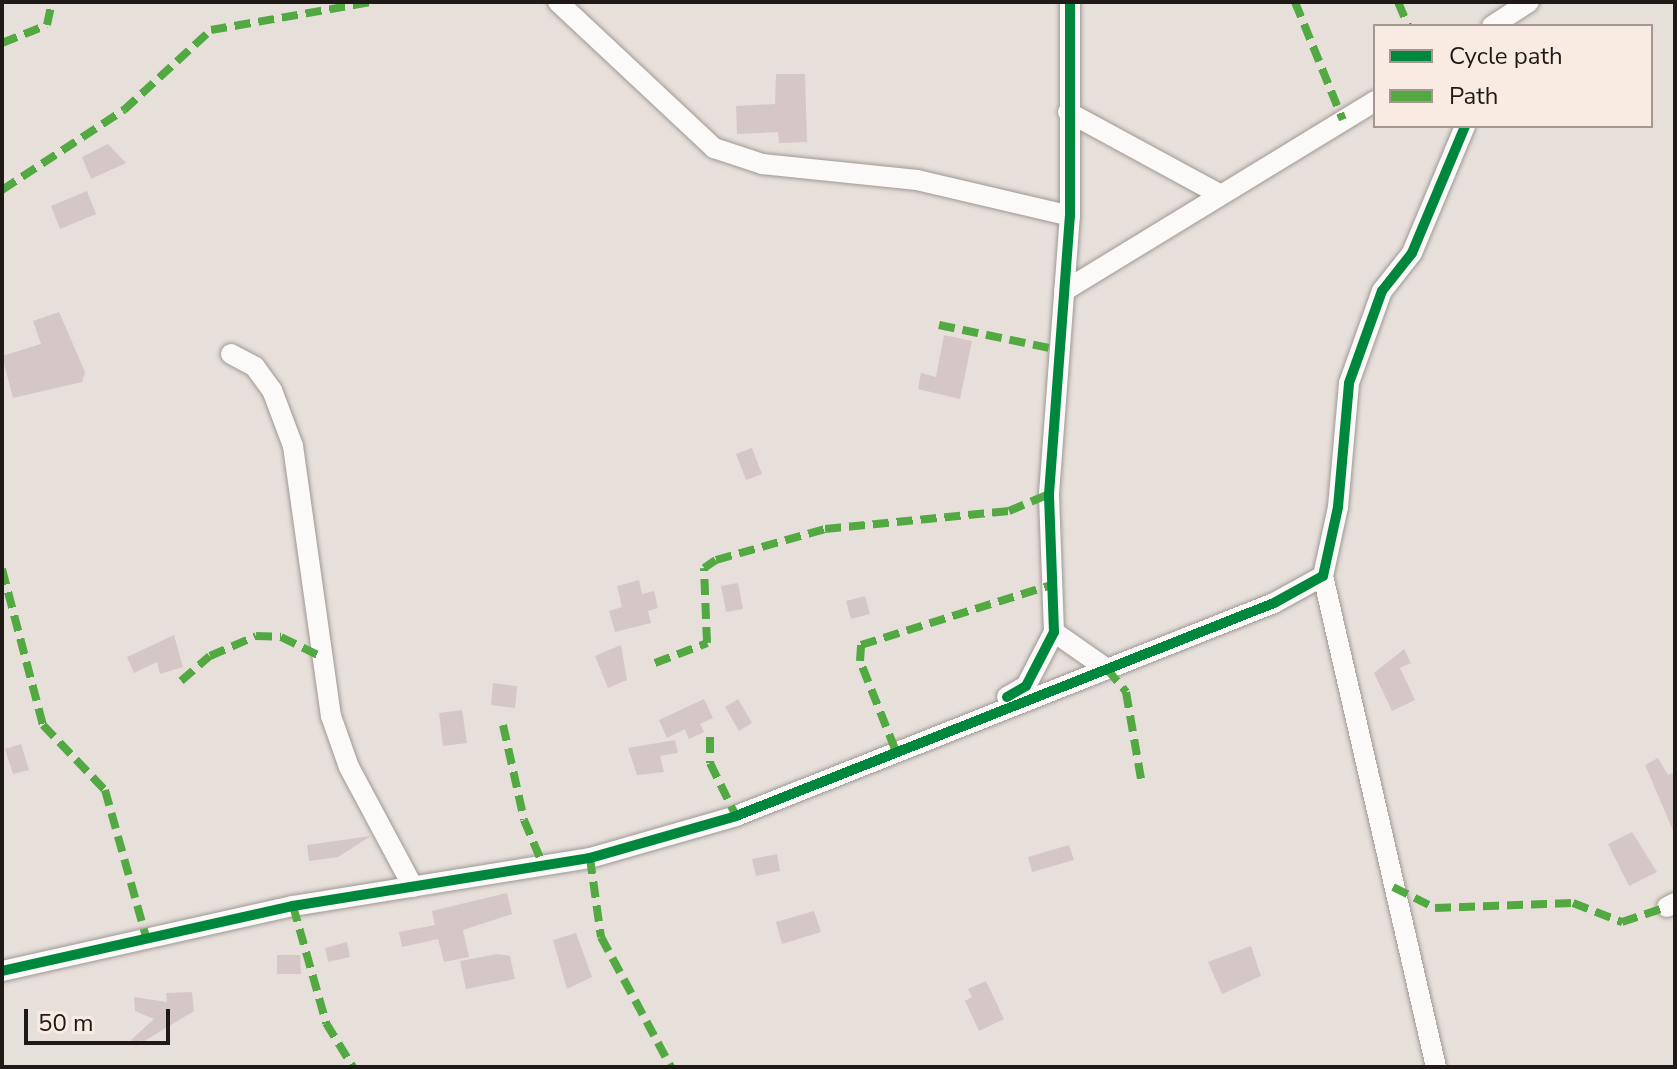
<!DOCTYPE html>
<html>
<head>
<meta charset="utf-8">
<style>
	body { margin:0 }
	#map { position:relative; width:1677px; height:1069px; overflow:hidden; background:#e7dfda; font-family:"Nunito Sans",sans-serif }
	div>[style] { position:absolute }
	.building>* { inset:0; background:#d5c7c5 }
	.roads { filter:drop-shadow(0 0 2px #9e9895) drop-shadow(0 0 2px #9e9895) }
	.street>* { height:20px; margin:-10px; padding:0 10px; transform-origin:10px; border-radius:10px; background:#fbfaf9 }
	.quiet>* { height:8px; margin-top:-4px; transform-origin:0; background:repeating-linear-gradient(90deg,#52a942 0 16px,transparent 0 24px) }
	.cycleway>* { height:10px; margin:-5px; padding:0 5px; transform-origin:5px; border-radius:5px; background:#00873e }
	span { translate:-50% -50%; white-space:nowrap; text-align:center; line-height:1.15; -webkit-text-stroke:6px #faebe2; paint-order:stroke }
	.frame { position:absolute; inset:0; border:4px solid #1f1a17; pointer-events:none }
	.legend { position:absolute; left:1373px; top:24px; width:280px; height:104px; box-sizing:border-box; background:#faebe2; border:2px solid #a29791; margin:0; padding:10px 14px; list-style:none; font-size:24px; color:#1f1a17 }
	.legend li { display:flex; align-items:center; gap:16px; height:40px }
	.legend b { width:40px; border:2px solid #a29791 }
	.scale { position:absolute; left:24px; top:1009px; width:146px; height:36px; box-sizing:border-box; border:4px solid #1f1a17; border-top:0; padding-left:10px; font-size:24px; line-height:28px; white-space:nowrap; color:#1f1a17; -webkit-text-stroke:6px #faebe2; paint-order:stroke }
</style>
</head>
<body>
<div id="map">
	<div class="building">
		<div style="clip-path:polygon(776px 74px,805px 74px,807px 142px,779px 143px,778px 132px,737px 134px,736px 106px,775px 104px)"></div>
		<div style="clip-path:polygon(108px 144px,126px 163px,91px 179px,82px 157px)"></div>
		<div style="clip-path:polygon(87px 191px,96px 214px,60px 229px,51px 206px)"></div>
		<div style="clip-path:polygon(59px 312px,85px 372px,82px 382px,13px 398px,2px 356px,41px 344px,33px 321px)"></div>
		<div style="clip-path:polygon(944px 335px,972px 341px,960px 399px,918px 389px,921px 373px,936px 377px)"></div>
		<div style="clip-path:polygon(752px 448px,762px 474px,746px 480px,736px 454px)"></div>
		<div style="clip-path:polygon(639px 580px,642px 594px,654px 591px,658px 608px,648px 611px,651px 623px,615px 632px,609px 611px,622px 607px,617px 586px)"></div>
		<div style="clip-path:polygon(738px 583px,743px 609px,726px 612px,721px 586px)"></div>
		<div style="clip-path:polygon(865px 596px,870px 614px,851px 619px,846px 601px)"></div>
		<div style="clip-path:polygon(174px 635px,183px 667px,160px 674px,157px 662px,134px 673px,127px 657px)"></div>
		<div style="clip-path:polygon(621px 645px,627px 680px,608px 688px,595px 656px)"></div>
		<div style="clip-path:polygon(1404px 649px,1411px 663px,1400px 668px,1415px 700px,1392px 711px,1374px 673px)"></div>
		<div style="clip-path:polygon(493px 683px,517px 686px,515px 708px,491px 705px)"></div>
		<div style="clip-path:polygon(704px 699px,713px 718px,700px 724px,704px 732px,689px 739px,685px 729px,667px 738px,659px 720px)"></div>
		<div style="clip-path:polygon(738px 699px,752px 723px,739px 731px,725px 707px)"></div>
		<div style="clip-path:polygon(462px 710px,467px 743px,443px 746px,439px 713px)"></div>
		<div style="clip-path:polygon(675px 740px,678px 753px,660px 756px,664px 772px,637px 775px,628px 748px)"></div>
		<div style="clip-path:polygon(21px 744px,29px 770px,13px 774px,5px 749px)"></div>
		<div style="clip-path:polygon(1658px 758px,1668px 775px,1675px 772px,1675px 835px,1645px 765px)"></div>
		<div style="clip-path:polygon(1632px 832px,1657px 872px,1629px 886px,1608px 844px)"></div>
		<div style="clip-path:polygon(371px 836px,338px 857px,309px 861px,307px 845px)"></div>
		<div style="clip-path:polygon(1069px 845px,1074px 860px,1032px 872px,1028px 857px)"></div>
		<div style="clip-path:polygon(777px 854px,780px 871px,756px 876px,752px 859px)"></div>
		<div style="clip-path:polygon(507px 893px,512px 914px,463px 930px,469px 957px,444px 962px,438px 939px,402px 947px,399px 932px,435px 925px,432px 911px)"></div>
		<div style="clip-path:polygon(814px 911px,821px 932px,782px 944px,776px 922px)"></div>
		<div style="clip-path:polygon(576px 933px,592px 977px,567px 989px,553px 940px)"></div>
		<div style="clip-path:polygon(347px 942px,350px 957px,328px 962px,325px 948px)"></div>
		<div style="clip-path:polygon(1251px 946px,1261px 976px,1222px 994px,1208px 962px)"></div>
		<div style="clip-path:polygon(498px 954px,510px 956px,515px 979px,466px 989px,460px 961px)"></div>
		<div style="clip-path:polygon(277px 955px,300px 955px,301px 974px,277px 974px)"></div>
		<div style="clip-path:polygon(986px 981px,1004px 1019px,979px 1031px,965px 1001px,972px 997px,968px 989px)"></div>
		<div style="clip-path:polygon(192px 992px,194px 1011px,136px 1046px,131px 1040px,154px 1019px,135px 1011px,134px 997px,167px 1002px,166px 993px)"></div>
	</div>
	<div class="roads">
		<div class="street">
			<div style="left:558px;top:2px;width:214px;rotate:43.1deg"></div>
			<div style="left:714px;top:148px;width:51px;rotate:18.4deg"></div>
			<div style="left:762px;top:164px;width:156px;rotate:5.9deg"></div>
			<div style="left:917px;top:180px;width:157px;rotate:13.2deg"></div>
			<div style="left:1492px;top:26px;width:44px;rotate:-33deg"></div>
			<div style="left:1068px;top:112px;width:170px;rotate:28.5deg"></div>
			<div style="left:1064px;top:291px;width:364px;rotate:-31.4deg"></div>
			<div style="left:231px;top:354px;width:27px;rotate:28deg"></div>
			<div style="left:255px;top:367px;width:29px;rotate:54deg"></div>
			<div style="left:272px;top:390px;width:60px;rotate:69.4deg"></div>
			<div style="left:293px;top:446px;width:273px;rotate:82deg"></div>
			<div style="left:331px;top:716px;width:54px;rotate:70.6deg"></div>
			<div style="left:349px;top:767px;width:136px;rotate:61.9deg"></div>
			<div style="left:1323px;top:576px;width:504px;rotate:77.04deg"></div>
			<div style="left:1054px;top:632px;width:65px;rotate:34.9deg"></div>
			<div style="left:1007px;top:697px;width:22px;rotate:-30deg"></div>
			<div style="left:1026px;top:686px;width:61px;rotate:-62.6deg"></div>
			<div style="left:1054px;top:632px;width:138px;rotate:-92.1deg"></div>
			<div style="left:1049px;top:494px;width:279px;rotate:-85.7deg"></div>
			<div style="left:1070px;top:216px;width:214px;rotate:-90deg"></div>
			<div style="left:1667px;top:907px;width:9px;rotate:-27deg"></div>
			<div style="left:2px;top:971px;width:298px;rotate:-12.6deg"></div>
			<div style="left:293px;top:906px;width:301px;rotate:-9.2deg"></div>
			<div style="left:590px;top:858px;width:152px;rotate:-16deg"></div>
			<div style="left:736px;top:816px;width:579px;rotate:-21.6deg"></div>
			<div style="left:1274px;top:603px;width:56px;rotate:-28.9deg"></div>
			<div style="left:1323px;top:576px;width:71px;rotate:-77.7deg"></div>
			<div style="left:1338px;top:507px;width:124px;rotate:-84.9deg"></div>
			<div style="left:1349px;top:383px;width:98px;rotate:-70.3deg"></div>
			<div style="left:1382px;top:291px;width:48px;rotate:-51.7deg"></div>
			<div style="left:1412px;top:253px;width:138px;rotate:-67.3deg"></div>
		</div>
	</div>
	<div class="quiet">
		<div style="left:1295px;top:2px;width:127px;rotate:67.9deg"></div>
		<div style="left:1398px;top:2px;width:26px;rotate:67deg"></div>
		<div style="left:2px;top:43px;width:48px;rotate:-21.8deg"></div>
		<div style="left:47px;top:25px;width:24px;rotate:-78deg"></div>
		<div style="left:2px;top:190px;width:146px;rotate:-33.3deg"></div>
		<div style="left:124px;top:110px;width:118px;rotate:-42.6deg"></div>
		<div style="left:211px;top:30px;width:162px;rotate:-9.9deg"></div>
		<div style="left:939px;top:325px;width:117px;rotate:11.8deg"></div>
		<div style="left:2px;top:569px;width:161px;rotate:75.3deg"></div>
		<div style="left:43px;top:725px;width:90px;rotate:46.4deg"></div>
		<div style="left:105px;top:790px;width:156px;rotate:74.4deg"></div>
		<div style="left:655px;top:663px;width:56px;rotate:-21deg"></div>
		<div style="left:707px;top:643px;width:75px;rotate:-92.3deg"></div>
		<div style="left:704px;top:568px;width:14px;rotate:-34deg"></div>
		<div style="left:716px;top:560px;width:113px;rotate:-15.9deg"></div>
		<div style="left:825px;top:529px;width:185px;rotate:-5.6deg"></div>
		<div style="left:1009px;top:511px;width:43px;rotate:-23deg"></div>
		<div style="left:1107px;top:669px;width:30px;rotate:50deg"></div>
		<div style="left:1126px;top:692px;width:88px;rotate:80.2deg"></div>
		<div style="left:181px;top:681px;width:38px;rotate:-41deg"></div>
		<div style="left:210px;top:656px;width:50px;rotate:-23.5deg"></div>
		<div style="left:256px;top:636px;width:25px;rotate:2deg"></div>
		<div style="left:281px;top:637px;width:43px;rotate:26deg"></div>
		<div style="left:503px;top:725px;width:97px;rotate:77.5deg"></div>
		<div style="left:524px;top:820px;width:49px;rotate:67.1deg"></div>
		<div style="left:710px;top:737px;width:26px;rotate:90deg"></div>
		<div style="left:710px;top:763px;width:59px;rotate:63.9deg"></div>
		<div style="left:895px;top:749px;width:95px;rotate:-111.7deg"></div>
		<div style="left:860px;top:661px;width:16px;rotate:-86deg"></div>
		<div style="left:861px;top:645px;width:199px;rotate:-17.5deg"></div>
		<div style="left:590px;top:858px;width:80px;rotate:82.1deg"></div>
		<div style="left:601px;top:937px;width:148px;rotate:61.7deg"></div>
		<div style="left:1393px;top:887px;width:47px;rotate:26.6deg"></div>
		<div style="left:1435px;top:908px;width:138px;rotate:-2.1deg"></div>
		<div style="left:1573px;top:903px;width:53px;rotate:21.2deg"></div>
		<div style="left:1622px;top:922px;width:47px;rotate:-18.4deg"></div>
		<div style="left:293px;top:906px;width:122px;rotate:74.2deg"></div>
		<div style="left:326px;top:1023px;width:52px;rotate:58.5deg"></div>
	</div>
	<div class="cycleway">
		<div style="left:1007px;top:697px;width:22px;rotate:-30deg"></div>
		<div style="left:1026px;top:686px;width:61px;rotate:-62.6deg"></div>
		<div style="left:1054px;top:632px;width:138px;rotate:-92.1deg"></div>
		<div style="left:1049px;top:494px;width:279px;rotate:-85.7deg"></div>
		<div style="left:1070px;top:216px;width:214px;rotate:-90deg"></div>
		<div style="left:2px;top:971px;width:298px;rotate:-12.6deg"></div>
		<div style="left:293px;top:906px;width:301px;rotate:-9.2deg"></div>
		<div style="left:590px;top:858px;width:152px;rotate:-16deg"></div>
		<div style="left:736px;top:816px;width:579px;rotate:-21.6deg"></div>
		<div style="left:1274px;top:603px;width:56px;rotate:-28.9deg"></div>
		<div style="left:1323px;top:576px;width:71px;rotate:-77.7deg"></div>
		<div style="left:1338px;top:507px;width:124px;rotate:-84.9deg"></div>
		<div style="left:1349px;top:383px;width:98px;rotate:-70.3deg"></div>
		<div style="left:1382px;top:291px;width:48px;rotate:-51.7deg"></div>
		<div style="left:1412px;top:253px;width:138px;rotate:-67.3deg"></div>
	</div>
	<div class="frame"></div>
	<ul class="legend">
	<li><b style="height:10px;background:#00873e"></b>Cycle path</li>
	<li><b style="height:10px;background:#52a942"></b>Path</li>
	</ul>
	<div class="scale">50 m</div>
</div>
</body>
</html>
